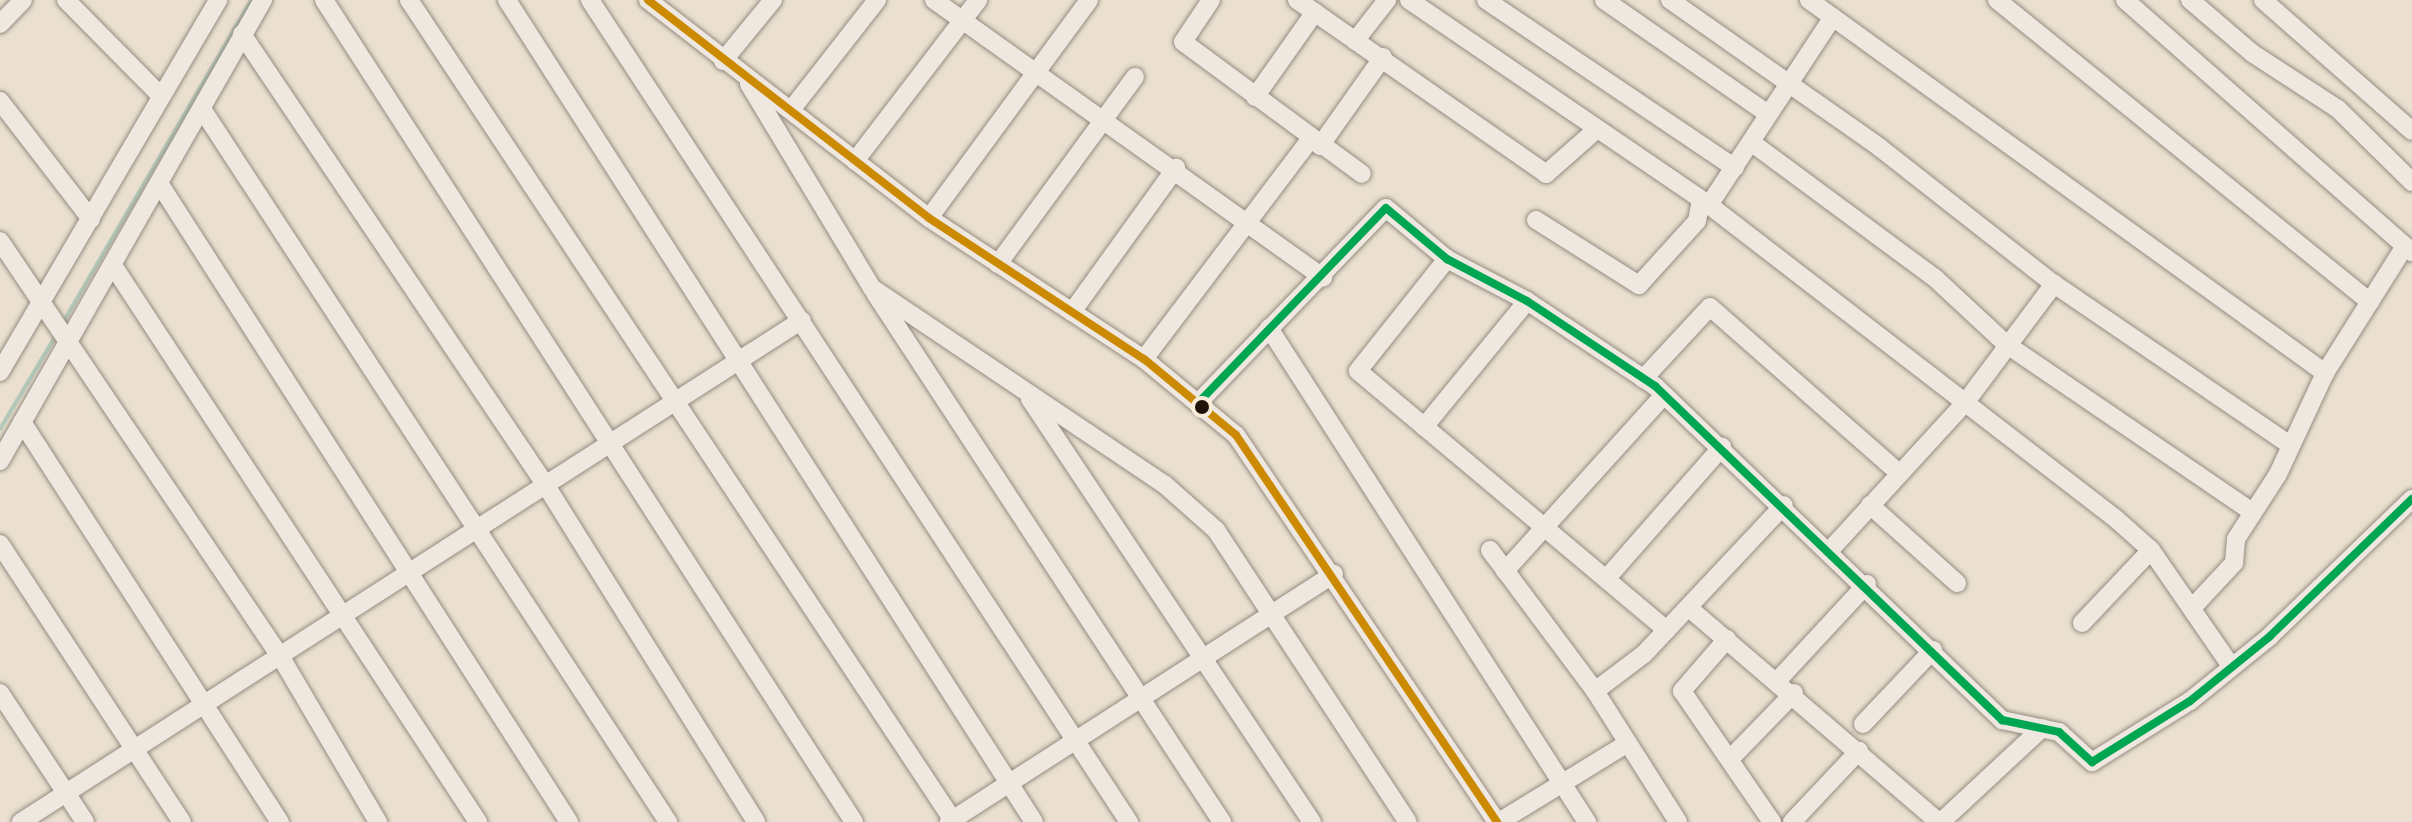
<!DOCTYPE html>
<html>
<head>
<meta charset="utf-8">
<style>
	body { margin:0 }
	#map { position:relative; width:2412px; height:822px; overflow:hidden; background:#ebe0cf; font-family:Cardo,serif }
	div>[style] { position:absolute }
	.stream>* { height:4px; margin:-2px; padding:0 2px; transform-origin:2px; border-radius:2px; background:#b4c9b9 }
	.roads { filter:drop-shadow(0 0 2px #948c81) drop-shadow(0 0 2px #948c81) }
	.minor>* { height:18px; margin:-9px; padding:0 9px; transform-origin:9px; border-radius:9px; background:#eee8e0 }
	.bus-1>* { height:8px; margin:-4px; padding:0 4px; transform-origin:4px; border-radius:4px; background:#cc8902 }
	.bus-2>* { height:8px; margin:-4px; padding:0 4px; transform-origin:4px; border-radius:4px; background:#00a651 }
	.dots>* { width:22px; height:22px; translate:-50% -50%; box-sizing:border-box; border:4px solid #f9edd9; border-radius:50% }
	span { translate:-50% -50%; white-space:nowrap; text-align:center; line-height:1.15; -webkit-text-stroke:6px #f9edd9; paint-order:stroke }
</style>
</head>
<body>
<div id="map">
	<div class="stream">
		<div style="left:62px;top:324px;width:375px;rotate:-59.7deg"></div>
		<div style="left:0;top:429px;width:109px;rotate:-59.2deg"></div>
	</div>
	<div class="roads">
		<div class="minor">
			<div style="left:66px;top:0;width:135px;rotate:45.3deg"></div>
			<div style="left:324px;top:0;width:978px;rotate:57.19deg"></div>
			<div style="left:409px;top:0;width:986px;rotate:56.45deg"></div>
			<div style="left:507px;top:0;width:976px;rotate:57.34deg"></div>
			<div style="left:590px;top:0;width:983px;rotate:56.75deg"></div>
			<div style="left:648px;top:0;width:356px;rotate:37.8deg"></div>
			<div style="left:929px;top:218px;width:257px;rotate:33.3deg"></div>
			<div style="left:1144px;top:359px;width:119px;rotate:39.6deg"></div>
			<div style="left:1236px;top:435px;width:467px;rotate:56deg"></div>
			<div style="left:934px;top:0;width:478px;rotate:35.5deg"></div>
			<div style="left:1211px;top:0;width:50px;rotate:123.7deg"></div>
			<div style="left:1183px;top:42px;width:222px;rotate:36.4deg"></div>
			<div style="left:1297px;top:0;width:304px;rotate:34.9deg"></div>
			<div style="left:1546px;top:174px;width:68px;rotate:-41.4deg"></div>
			<div style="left:1409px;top:0;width:363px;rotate:34.3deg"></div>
			<div style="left:1709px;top:205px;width:514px;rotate:37.65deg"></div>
			<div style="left:2116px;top:519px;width:47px;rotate:41.5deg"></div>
			<div style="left:2151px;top:550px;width:137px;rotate:55.4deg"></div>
			<div style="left:1486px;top:0;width:300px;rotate:34deg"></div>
			<div style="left:1604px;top:0;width:200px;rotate:34.8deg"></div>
			<div style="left:1670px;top:0;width:256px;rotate:35.1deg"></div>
			<div style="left:1879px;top:147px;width:222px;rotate:38.1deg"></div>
			<div style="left:2054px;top:284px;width:286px;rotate:34.3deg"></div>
			<div style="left:1809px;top:0;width:637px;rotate:35.86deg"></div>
			<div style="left:1997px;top:0;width:480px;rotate:39deg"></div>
			<div style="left:2125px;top:0;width:382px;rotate:41.3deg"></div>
			<div style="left:2190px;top:0;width:82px;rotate:40.5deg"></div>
			<div style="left:2252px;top:53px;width:103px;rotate:33.1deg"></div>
			<div style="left:2338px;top:109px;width:104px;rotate:44.6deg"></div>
			<div style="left:2263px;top:0;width:198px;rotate:41.3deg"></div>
			<div style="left:0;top:24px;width:33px;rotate:-46deg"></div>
			<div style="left:242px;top:34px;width:543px;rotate:56.05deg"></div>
			<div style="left:545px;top:484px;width:398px;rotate:58deg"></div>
			<div style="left:1355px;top:41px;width:52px;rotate:-52deg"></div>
			<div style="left:723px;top:61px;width:79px;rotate:-50.7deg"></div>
			<div style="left:749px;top:84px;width:238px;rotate:58.9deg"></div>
			<div style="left:872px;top:288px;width:352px;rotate:33.9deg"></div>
			<div style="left:1164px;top:484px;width:69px;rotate:41.5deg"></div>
			<div style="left:1216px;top:530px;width:349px;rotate:56.7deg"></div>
			<div style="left:1255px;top:97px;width:104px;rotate:-54.8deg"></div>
			<div style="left:0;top:101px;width:149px;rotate:52.4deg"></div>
			<div style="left:202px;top:109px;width:852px;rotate:56.83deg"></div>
			<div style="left:791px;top:110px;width:140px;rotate:-52deg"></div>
			<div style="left:1755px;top:145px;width:225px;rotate:36.5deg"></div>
			<div style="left:1936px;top:279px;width:96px;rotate:42.9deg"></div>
			<div style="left:2006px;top:344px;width:297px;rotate:34.3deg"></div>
			<div style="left:1320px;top:146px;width:109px;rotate:-54.7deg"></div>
			<div style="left:855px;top:161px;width:203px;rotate:-52.6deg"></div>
			<div style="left:159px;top:183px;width:759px;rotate:57.31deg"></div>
			<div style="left:1709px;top:205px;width:225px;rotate:-56.6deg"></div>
			<div style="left:929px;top:218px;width:270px;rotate:-53.7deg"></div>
			<div style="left:1536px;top:220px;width:122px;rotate:32.3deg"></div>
			<div style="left:1639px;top:285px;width:86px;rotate:-47.8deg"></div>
			<div style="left:1697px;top:221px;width:16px;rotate:-79deg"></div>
			<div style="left:0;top:241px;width:498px;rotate:56deg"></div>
			<div style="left:279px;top:654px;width:195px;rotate:59.5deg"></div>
			<div style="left:1447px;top:259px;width:143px;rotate:128.5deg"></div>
			<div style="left:1358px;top:371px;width:403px;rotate:40deg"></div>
			<div style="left:998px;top:264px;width:232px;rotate:-53.8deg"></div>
			<div style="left:114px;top:267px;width:664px;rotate:56.74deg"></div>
			<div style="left:875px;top:293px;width:633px;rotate:56.74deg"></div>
			<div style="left:1072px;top:312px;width:178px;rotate:-54.2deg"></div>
			<div style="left:1269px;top:328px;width:588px;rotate:57.23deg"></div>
			<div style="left:1144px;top:359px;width:277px;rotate:-52.9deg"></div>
			<div style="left:0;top:372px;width:431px;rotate:-59.6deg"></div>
			<div style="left:1643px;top:379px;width:98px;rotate:-47.1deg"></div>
			<div style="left:1710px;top:307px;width:250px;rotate:41.3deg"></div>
			<div style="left:1030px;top:399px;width:508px;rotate:56.31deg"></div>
			<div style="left:1199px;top:402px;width:269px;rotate:-46.1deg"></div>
			<div style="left:1386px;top:208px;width:80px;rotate:39.9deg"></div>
			<div style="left:1447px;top:259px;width:90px;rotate:27.7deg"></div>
			<div style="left:1527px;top:301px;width:154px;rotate:33.6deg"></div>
			<div style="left:1655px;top:386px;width:482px;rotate:43.9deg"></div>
			<div style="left:2002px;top:720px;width:58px;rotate:11.9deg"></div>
			<div style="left:2059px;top:732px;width:45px;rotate:42.3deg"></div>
			<div style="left:2092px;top:762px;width:115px;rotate:-31.9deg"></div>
			<div style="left:2190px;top:701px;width:102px;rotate:-39deg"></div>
			<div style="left:2269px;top:637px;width:199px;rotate:-44deg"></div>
			<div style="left:22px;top:422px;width:476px;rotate:57.2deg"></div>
			<div style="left:1424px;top:427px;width:163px;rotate:-50.7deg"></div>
			<div style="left:0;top:461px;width:531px;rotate:-60.3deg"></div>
			<div style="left:1870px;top:505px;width:117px;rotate:41.9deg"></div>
			<div style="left:0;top:544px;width:332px;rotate:56.8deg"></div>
			<div style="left:1831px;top:549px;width:198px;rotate:-47.5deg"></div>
			<div style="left:1965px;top:403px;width:149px;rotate:-53.2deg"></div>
			<div style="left:1490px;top:550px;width:176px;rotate:53.3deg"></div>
			<div style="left:1595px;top:691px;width:155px;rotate:57.6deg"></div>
			<div style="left:1505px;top:571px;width:237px;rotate:-47.9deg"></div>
			<div style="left:1606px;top:579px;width:176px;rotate:-48.7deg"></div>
			<div style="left:1689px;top:608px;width:329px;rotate:40.6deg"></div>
			<div style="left:2192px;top:608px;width:62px;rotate:-47deg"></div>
			<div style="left:2234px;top:563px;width:24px;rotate:-85deg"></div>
			<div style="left:2236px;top:539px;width:77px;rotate:-57.1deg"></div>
			<div style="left:2278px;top:474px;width:111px;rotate:-65deg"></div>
			<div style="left:2325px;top:373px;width:150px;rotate:-57.8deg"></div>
			<div style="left:2082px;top:623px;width:100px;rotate:-46.6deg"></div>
			<div style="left:1727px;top:639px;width:69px;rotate:130.9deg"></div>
			<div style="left:1682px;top:691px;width:159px;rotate:55.5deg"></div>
			<div style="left:1778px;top:680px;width:131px;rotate:-47.2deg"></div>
			<div style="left:1595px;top:691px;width:61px;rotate:-37.1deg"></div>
			<div style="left:1644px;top:654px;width:204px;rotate:-46.8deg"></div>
			<div style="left:0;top:693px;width:154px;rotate:56.6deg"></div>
			<div style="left:1863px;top:724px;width:102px;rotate:-46.6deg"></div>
			<div style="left:1730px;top:759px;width:92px;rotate:-45.9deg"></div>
			<div style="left:21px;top:822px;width:928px;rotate:-32.73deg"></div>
			<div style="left:949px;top:822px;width:458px;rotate:-32.8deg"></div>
			<div style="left:1499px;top:822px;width:151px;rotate:-31.5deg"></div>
			<div style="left:1792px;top:822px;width:98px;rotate:-46.7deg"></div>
			<div style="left:1941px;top:822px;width:138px;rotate:-42.9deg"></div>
		</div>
	</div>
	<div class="bus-1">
		<div style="left:648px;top:0;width:356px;rotate:37.8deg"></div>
		<div style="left:929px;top:218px;width:257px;rotate:33.3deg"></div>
		<div style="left:1144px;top:359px;width:119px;rotate:39.6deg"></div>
		<div style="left:1236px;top:435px;width:467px;rotate:56deg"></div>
	</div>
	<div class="bus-2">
		<div style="left:1199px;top:402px;width:269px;rotate:-46.1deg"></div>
		<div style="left:1386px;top:208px;width:80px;rotate:39.9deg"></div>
		<div style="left:1447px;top:259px;width:90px;rotate:27.7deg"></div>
		<div style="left:1527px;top:301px;width:154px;rotate:33.6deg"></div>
		<div style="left:1655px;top:386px;width:482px;rotate:43.9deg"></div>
		<div style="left:2002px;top:720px;width:58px;rotate:11.9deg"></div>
		<div style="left:2059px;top:732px;width:45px;rotate:42.3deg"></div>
		<div style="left:2092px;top:762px;width:115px;rotate:-31.9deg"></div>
		<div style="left:2190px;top:701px;width:102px;rotate:-39deg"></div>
		<div style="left:2269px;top:637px;width:199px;rotate:-44deg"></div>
	</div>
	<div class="dots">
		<div style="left:1202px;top:407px;background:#20140a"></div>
	</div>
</div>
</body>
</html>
